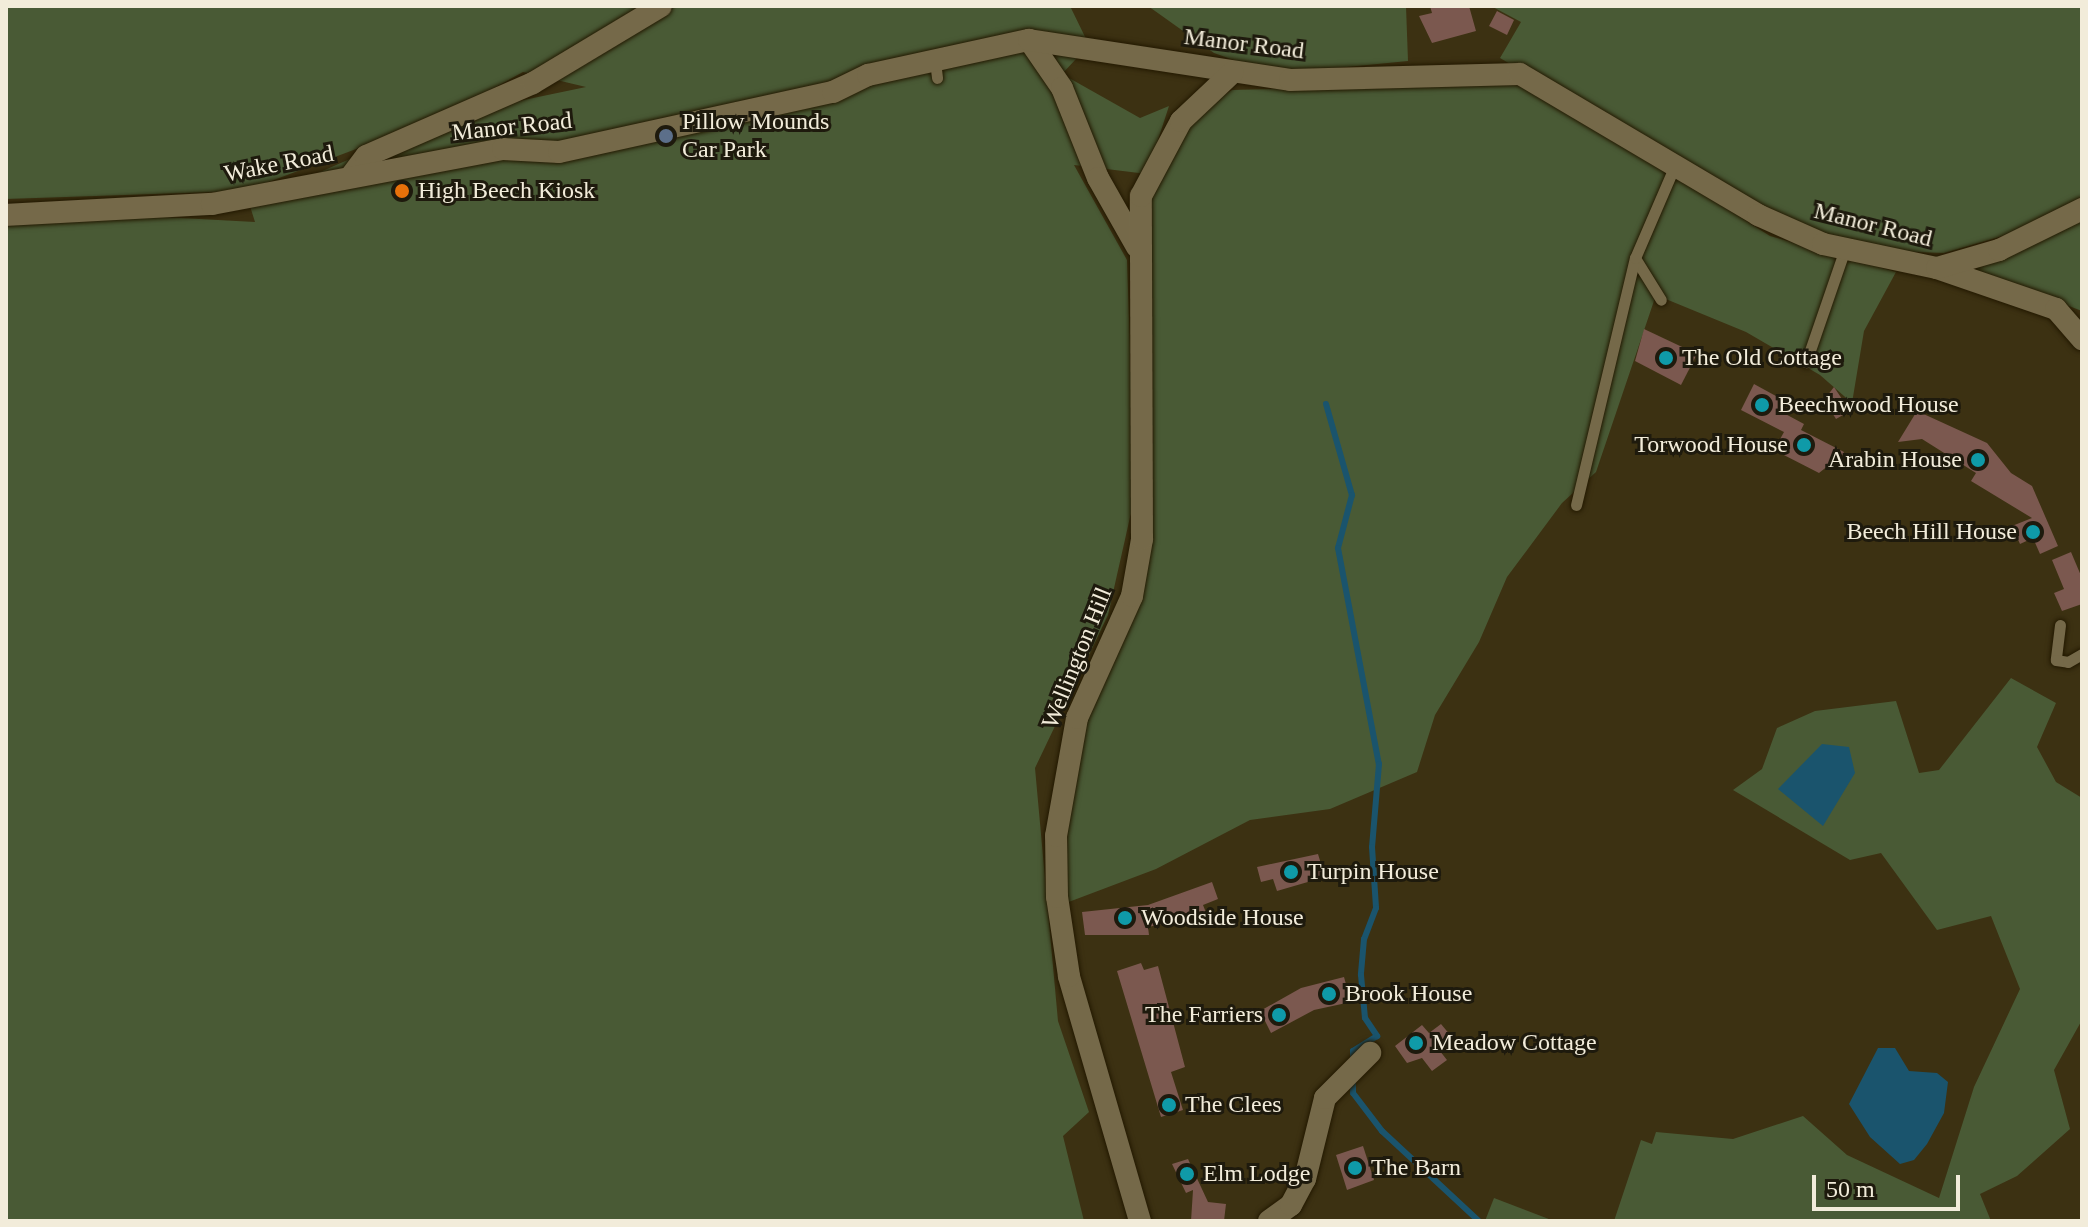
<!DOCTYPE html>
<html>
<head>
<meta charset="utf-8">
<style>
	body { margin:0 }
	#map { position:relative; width:2088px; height:1227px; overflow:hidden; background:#3c3112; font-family:Georgia,serif }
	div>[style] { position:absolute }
	.green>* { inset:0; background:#495a35 }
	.water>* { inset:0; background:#1a546d }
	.stream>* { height:6px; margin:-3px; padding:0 3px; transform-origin:3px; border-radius:3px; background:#1a546d }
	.building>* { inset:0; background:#7b584f }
	.roads { filter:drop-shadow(0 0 2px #231900) drop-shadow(0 0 2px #231900) }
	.service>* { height:11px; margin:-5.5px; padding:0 5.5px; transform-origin:5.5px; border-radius:5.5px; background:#756949 }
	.minor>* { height:22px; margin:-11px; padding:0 11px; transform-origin:11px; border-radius:11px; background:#756949 }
	.dots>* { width:22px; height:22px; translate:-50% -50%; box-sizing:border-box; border:4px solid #1e1a0d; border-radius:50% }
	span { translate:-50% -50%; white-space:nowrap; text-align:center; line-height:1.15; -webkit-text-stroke:6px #1e1a0d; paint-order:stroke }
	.street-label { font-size:24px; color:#f2ecda }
	.poi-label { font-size:24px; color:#f2ecda }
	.left { translate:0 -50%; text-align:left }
	.right { translate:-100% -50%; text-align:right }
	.frame { position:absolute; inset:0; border:8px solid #f2ecda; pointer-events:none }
	.scale { position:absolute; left:1812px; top:1175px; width:148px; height:36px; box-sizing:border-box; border:4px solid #f2ecda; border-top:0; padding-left:10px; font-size:24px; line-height:28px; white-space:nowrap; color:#f2ecda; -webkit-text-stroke:6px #1e1a0d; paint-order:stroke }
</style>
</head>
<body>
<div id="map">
	<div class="green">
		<div style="clip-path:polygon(6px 6px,1070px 6px,1089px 45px,1062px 74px,1140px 118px,1169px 106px,1147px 174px,1074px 165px,1127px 260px,1135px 495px,1108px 615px,1035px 768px,1058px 1021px,1089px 1112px,1063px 1136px,1084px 1221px,6px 1221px,6px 220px,144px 216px,255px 222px,249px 203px,451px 115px,586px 87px,523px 72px,441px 117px,245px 191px,6px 199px)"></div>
		<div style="clip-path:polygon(1148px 6px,1406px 6px,1408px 61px,1306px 71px,1259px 69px,1214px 53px)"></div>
		<div style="clip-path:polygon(1491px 6px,2082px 6px,2082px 199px,2013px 233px,1944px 253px,1883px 251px,1801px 235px,1500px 58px,1521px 22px)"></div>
		<div style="clip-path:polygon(1510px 83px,1547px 95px,1770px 236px,1896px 272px,1864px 331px,1852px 403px,1820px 375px,1746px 332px,1656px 295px,1596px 472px,1562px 503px,1507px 577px,1479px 642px,1435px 715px,1417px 772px,1330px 809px,1250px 820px,1156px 869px,1066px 903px,1069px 761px,1142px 576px,1149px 179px,1208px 104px,1232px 90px)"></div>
		<div style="clip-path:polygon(2082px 216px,2082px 311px,1966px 267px)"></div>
		<div style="clip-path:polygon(2011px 678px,2056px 703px,2037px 747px,2056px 782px,2082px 798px,2082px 1020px,2054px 1070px,2070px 1129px,2017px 1176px,1980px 1194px,1991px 1221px,1614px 1221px,1641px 1140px,1652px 1144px,1656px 1132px,1733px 1139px,1803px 1116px,1847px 1155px,1939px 1198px,1974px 1087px,2020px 989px,1991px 916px,1937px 930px,1881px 853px,1850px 860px,1733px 790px,1762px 769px,1777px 728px,1815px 711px,1896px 701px,1919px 773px,1939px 770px)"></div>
		<div style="clip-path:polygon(1494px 1198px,1554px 1221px,1485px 1221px)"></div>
	</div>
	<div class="water">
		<div style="clip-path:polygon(1822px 744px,1849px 747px,1855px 773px,1823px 826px,1778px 789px)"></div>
		<div style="clip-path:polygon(1878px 1048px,1895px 1048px,1909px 1071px,1937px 1073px,1948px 1082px,1944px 1113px,1927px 1144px,1914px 1160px,1900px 1164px,1870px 1137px,1849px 1104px)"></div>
	</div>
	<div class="stream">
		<div style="left:1326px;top:404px;width:95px;rotate:74.1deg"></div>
		<div style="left:1352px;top:495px;width:55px;rotate:104.8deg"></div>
		<div style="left:1338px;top:548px;width:220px;rotate:79.3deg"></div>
		<div style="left:1379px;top:764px;width:83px;rotate:94.8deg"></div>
		<div style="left:1372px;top:847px;width:61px;rotate:86.2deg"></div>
		<div style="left:1376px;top:908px;width:33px;rotate:111deg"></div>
		<div style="left:1364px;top:939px;width:36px;rotate:95deg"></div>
		<div style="left:1361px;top:975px;width:43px;rotate:84.7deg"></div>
		<div style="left:1365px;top:1018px;width:22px;rotate:56deg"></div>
		<div style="left:1377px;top:1036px;width:28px;rotate:148deg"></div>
		<div style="left:1353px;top:1051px;width:8px;rotate:90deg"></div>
		<div style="left:1353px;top:1079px;width:14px;rotate:90deg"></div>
		<div style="left:1353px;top:1093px;width:48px;rotate:52.7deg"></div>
		<div style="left:1382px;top:1131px;width:132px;rotate:42.9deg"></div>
	</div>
	<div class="building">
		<div style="clip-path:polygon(1430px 6px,1469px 6px,1476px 31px,1432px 43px,1419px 16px,1432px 13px)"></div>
		<div style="clip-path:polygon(1497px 11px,1514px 20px,1507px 35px,1489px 26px)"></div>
		<div style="clip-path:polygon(1644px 329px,1697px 354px,1681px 385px,1635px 361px)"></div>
		<div style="clip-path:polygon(1754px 384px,1783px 400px,1778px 410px,1804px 424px,1801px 430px,1844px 452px,1836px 468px,1829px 465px,1819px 473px,1774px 450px,1784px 432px,1741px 410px)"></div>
		<div style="clip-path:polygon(1834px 387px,1850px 411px,1836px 419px,1824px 400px)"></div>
		<div style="clip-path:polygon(1917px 411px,1987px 443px,2011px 473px,2032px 486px,2058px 546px,2040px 554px,2033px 538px,2020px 544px,2012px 526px,2032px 518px,1971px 481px,1976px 473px,1922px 439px,1898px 442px)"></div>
		<div style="clip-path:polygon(2071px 552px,2082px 578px,2082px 604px,2062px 611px,2054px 593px,2064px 589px,2052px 560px)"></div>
		<div style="clip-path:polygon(1318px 854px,1325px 877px,1277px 891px,1273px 879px,1261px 882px,1257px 867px)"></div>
		<div style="clip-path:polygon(1212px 882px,1218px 899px,1203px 905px,1207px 915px,1148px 927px,1149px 935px,1085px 935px,1082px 912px,1148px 905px)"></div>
		<div style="clip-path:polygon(1141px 963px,1144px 970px,1158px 966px,1185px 1067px,1171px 1072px,1183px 1110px,1161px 1117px,1117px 971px)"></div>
		<div style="clip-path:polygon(1344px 977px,1351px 1002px,1314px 1010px,1271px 1033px,1260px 1011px,1301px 988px)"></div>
		<div style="clip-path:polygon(1441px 1024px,1451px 1036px,1436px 1046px,1447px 1060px,1432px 1071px,1422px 1058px,1407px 1063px,1395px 1046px,1422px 1025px,1429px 1033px)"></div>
		<div style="clip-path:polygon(1363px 1146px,1374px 1180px,1347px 1190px,1336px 1155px)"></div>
		<div style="clip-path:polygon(1188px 1159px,1208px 1202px,1226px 1204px,1224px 1221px,1191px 1221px,1193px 1190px,1186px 1193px,1172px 1164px)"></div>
	</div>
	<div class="roads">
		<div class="service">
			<div style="left:935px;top:61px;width:17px;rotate:83deg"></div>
			<div style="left:1635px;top:258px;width:49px;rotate:58.2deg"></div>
			<div style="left:1806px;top:362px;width:120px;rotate:-71deg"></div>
			<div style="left:1576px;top:505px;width:254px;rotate:-76.6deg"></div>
			<div style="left:1635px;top:258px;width:101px;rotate:-66.7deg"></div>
			<div style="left:2060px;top:625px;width:35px;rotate:97deg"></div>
			<div style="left:2056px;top:660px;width:12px;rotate:9deg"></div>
			<div style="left:2068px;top:662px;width:16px;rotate:-30deg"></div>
		</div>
		<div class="minor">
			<div style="left:1029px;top:40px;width:58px;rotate:55.5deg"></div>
			<div style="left:1062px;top:88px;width:97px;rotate:68.2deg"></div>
			<div style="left:1098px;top:178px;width:79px;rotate:60.5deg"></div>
			<div style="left:351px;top:176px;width:25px;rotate:-53deg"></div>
			<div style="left:366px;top:156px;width:182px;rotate:-23.6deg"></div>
			<div style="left:533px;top:83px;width:149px;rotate:-31deg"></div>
			<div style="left:6px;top:215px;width:206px;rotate:-3.1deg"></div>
			<div style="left:212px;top:204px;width:296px;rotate:-10.7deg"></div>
			<div style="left:503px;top:149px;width:56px;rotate:3.1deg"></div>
			<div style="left:559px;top:152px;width:280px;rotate:-12.4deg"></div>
			<div style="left:833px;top:92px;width:39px;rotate:-26deg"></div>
			<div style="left:868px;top:75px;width:165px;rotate:-12.3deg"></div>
			<div style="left:1029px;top:40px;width:264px;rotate:8.7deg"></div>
			<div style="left:1290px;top:80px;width:230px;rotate:-1.5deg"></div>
			<div style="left:1520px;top:74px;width:277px;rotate:30.6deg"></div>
			<div style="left:1758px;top:215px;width:71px;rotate:24deg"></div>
			<div style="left:1823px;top:244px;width:116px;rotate:11.9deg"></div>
			<div style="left:1937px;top:268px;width:126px;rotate:19deg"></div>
			<div style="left:2056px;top:309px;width:40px;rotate:49deg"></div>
			<div style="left:1937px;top:268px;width:65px;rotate:-16.2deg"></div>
			<div style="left:1999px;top:250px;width:93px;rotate:-26.3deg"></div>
			<div style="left:1140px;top:1221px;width:255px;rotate:-106.2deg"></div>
			<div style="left:1069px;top:976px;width:80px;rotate:-98.6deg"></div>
			<div style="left:1057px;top:897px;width:61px;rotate:-90.9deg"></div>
			<div style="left:1056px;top:836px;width:120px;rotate:-79.9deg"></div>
			<div style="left:1077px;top:718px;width:134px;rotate:-65.7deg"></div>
			<div style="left:1132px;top:596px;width:58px;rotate:-80deg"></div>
			<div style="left:1142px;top:539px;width:343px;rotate:-90.2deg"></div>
			<div style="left:1141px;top:196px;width:85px;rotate:-61.9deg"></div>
			<div style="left:1181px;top:121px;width:71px;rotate:-43.3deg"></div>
			<div style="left:1269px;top:1221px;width:27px;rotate:-36deg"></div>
			<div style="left:1291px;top:1205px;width:30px;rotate:-62deg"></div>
			<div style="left:1305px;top:1179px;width:83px;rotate:-76.1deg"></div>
			<div style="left:1325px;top:1098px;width:64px;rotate:-45deg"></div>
		</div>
	</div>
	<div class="dots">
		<div style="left:666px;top:136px;background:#5c6f8a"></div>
		<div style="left:402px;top:191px;background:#e8710a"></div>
		<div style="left:1666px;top:358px;background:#0f9aa8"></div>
		<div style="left:1762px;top:405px;background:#0f9aa8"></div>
		<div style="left:1804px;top:445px;background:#0f9aa8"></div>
		<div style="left:1978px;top:460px;background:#0f9aa8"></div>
		<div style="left:2033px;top:532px;background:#0f9aa8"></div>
		<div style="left:1291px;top:872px;background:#0f9aa8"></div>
		<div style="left:1125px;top:918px;background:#0f9aa8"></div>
		<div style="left:1329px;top:994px;background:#0f9aa8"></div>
		<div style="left:1279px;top:1015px;background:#0f9aa8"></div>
		<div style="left:1416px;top:1043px;background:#0f9aa8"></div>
		<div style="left:1169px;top:1105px;background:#0f9aa8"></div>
		<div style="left:1355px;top:1168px;background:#0f9aa8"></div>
		<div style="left:1187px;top:1174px;background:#0f9aa8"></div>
	</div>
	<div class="street-label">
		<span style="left:1244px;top:44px;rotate:7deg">Manor Road</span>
		<span style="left:512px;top:127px;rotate:-6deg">Manor Road</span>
		<span style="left:279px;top:164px;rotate:-11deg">Wake Road</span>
		<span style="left:1873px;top:225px;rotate:14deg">Manor Road</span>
		<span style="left:1077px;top:658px;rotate:-68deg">Wellington Hill</span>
	</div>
	<div class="poi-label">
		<span class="left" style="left:682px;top:136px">Pillow Mounds<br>Car Park</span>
		<span class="left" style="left:418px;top:191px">High Beech Kiosk</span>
		<span class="left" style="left:1682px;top:358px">The Old Cottage</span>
		<span class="left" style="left:1778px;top:405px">Beechwood House</span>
		<span class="right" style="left:1788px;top:445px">Torwood House</span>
		<span class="right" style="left:1962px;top:460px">Arabin House</span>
		<span class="right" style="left:2017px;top:532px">Beech Hill House</span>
		<span class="left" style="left:1307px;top:872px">Turpin House</span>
		<span class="left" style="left:1141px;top:918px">Woodside House</span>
		<span class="left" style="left:1345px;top:994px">Brook House</span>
		<span class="right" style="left:1263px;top:1015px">The Farriers</span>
		<span class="left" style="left:1432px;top:1043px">Meadow Cottage</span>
		<span class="left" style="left:1185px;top:1105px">The Clees</span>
		<span class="left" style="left:1371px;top:1168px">The Barn</span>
		<span class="left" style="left:1203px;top:1174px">Elm Lodge</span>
	</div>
	<div class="frame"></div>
	<div class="scale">50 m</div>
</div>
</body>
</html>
